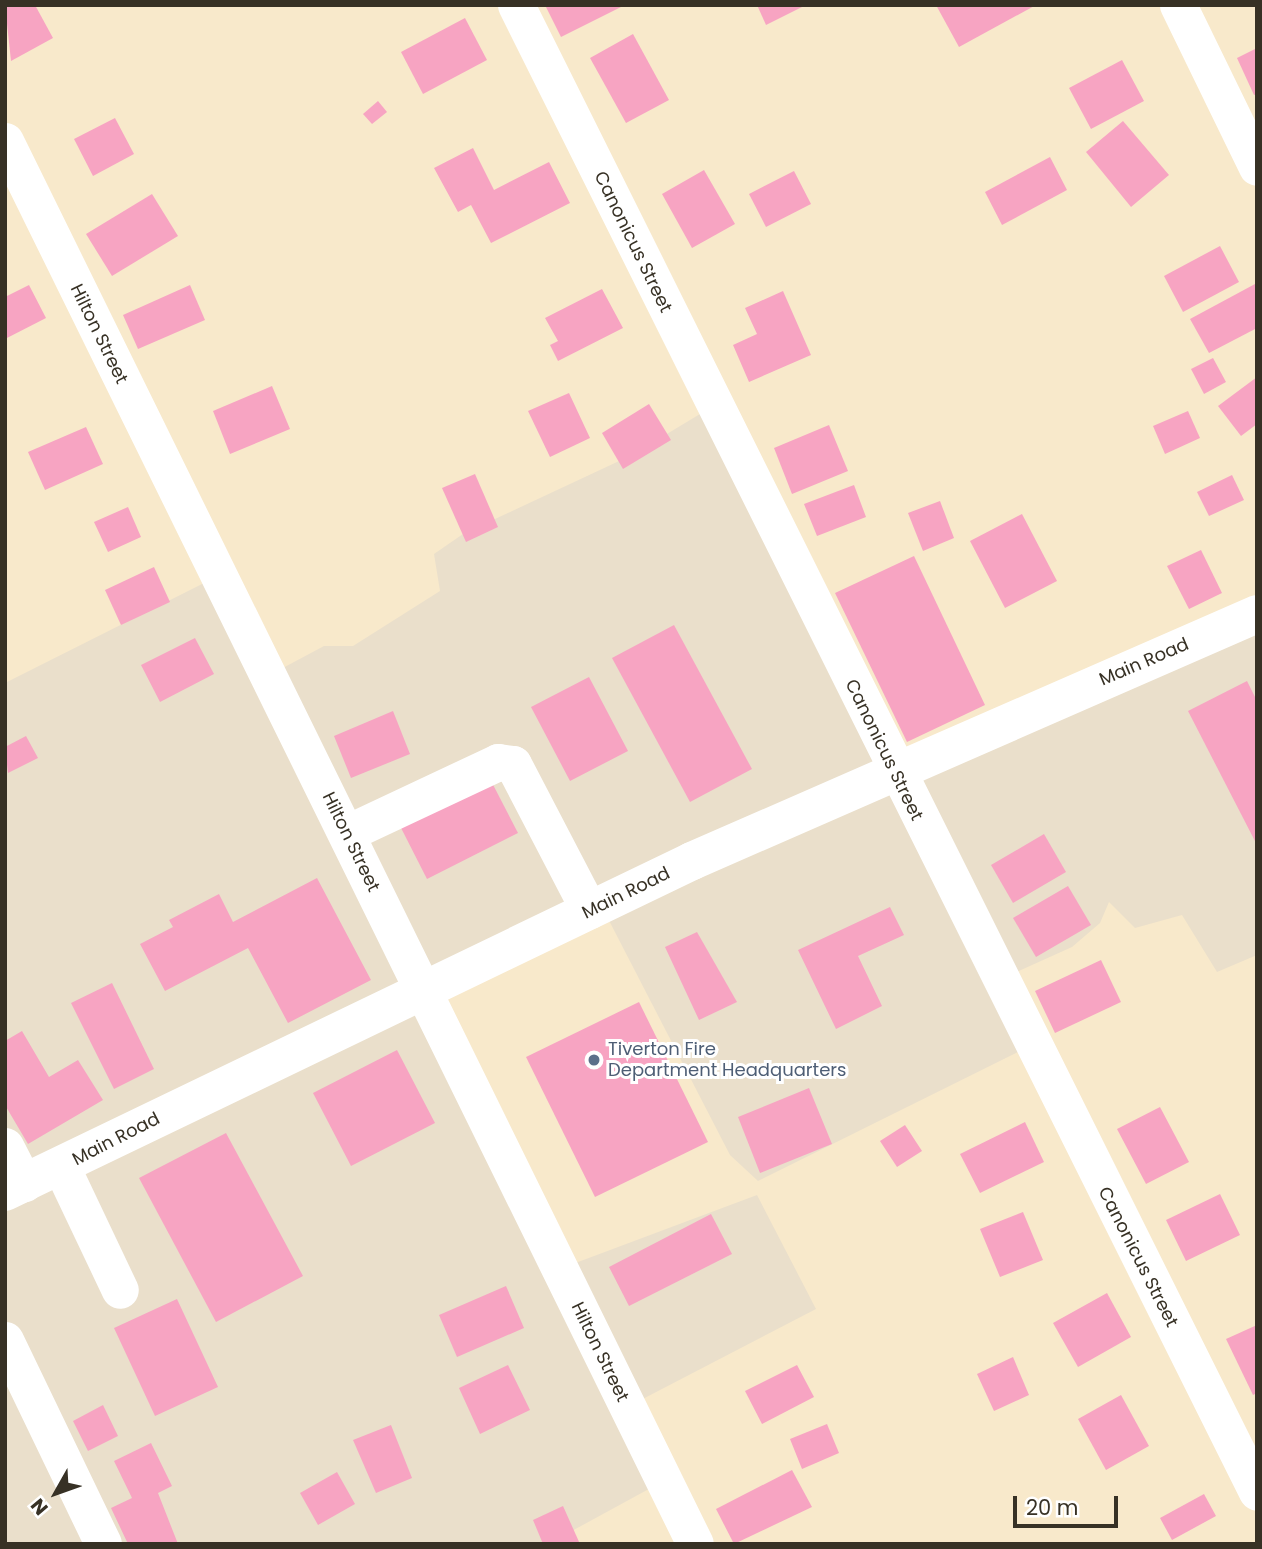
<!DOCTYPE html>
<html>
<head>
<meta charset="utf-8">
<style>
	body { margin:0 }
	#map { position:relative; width:1262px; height:1549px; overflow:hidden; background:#f8e9cb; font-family:Poppins,sans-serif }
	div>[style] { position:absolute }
	.commercial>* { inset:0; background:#eadfcb }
	.building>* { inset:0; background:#f7a4c2 }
	.minor>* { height:37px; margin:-18.5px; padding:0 18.5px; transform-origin:18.5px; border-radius:18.5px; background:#fff }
	.major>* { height:38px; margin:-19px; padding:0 19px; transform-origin:19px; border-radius:19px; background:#fff }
	.dots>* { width:19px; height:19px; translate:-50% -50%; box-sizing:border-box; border:4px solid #fff; border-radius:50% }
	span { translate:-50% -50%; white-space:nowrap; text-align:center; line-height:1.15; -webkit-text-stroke:6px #fff; paint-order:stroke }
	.street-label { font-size:18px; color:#373125 }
	.service-label { font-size:18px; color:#4e5e75 }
	.left { translate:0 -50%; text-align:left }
	.frame { position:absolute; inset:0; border:7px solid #373125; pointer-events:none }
	.north { position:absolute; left:21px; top:1458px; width:70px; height:70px; -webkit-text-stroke:5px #fff; paint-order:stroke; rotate:230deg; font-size:19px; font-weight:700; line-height:28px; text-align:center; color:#373125 }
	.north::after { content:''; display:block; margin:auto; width:24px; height:32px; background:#373125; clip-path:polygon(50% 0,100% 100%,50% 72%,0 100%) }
	.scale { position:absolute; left:1013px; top:1496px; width:105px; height:32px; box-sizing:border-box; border:4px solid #373125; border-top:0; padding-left:9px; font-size:21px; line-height:24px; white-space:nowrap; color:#373125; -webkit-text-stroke:5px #fff; paint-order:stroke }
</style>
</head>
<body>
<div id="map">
	<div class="commercial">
		<div style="clip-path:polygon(710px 408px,889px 770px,1257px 613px,1257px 955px,1217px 972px,1182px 915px,1135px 928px,1109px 902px,1100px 923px,1072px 947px,999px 980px,1022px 1050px,758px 1181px,730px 1155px,601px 905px,440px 979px,546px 1274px,757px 1195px,816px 1309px,635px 1403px,658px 1484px,548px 1544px,5px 1544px,5px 683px,210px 580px,266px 677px,324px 646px,353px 646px,440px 591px,434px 554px,463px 534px,632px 455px)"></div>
	</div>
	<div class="building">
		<div style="clip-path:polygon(5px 5px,35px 5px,53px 38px,11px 61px)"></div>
		<div style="clip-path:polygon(545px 5px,625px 5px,561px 37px)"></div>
		<div style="clip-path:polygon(757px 5px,806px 5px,766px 25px)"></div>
		<div style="clip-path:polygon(936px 5px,1036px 5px,959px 47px)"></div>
		<div style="clip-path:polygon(465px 18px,487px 60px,423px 94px,401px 52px)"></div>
		<div style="clip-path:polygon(633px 34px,669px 100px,626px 123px,590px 58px)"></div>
		<div style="clip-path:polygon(1257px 48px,1257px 94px,1254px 95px,1237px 58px)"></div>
		<div style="clip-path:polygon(1122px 60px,1144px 101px,1091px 129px,1069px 88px)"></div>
		<div style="clip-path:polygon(378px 101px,387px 112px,372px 124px,363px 114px)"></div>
		<div style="clip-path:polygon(115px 118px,134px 154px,93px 176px,74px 139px)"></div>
		<div style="clip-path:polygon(1123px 121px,1169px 175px,1131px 207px,1086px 152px)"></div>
		<div style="clip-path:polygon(473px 148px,494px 190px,549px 162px,570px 203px,491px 243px,471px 205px,458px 212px,434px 168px)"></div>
		<div style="clip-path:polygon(1050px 157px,1067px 190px,1002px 225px,985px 192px)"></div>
		<div style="clip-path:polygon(704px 170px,735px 224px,692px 248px,662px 194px)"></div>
		<div style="clip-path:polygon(794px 171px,811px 204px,766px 227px,749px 194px)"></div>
		<div style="clip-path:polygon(152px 194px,178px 236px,112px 276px,86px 234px)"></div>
		<div style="clip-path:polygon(1220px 246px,1239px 282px,1183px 312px,1164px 276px)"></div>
		<div style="clip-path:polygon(1255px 284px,1257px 328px,1209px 353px,1190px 319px)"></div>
		<div style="clip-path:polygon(29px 285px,46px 318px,5px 339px,5px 297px)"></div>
		<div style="clip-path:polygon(190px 285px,205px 320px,138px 349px,123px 315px)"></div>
		<div style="clip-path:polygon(602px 289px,623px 328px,558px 361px,550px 345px,558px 341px,545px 318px)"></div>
		<div style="clip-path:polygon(783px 291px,811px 355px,749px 382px,733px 345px,757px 334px,745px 308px)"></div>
		<div style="clip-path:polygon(1213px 358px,1226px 382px,1204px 394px,1191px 369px)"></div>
		<div style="clip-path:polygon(1257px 377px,1257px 424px,1241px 436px,1218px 406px)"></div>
		<div style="clip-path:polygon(272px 386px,290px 429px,230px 454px,213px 411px)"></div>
		<div style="clip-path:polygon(569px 393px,590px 438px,550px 457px,528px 411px)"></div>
		<div style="clip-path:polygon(649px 404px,671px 440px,623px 469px,602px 433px)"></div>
		<div style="clip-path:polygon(1188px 411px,1200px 438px,1165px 454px,1153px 426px)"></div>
		<div style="clip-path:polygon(829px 425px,848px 471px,792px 494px,774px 448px)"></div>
		<div style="clip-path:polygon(86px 427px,103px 464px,45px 490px,28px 452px)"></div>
		<div style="clip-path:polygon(475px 474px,498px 527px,466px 542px,442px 488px)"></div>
		<div style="clip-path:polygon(1232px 475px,1244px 500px,1209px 516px,1197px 492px)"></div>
		<div style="clip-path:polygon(854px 485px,866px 517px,817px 536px,804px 504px)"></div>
		<div style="clip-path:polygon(940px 501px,954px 538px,923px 551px,908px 513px)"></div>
		<div style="clip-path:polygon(128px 507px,141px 537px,108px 552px,94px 522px)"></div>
		<div style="clip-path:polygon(1022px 514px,1057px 581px,1005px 608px,970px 541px)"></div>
		<div style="clip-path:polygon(1201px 550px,1222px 593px,1189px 609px,1167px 566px)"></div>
		<div style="clip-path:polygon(914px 556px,985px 705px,907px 742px,835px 593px)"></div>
		<div style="clip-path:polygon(154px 567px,170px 602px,121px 625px,105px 590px)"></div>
		<div style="clip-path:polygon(674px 625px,752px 769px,690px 802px,612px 658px)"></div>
		<div style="clip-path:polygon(195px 638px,214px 674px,160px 702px,141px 665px)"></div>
		<div style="clip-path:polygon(589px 677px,628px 751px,570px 781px,531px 707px)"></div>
		<div style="clip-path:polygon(1247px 681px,1257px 701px,1257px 845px,1188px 711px)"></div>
		<div style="clip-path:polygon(393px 711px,410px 754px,351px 778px,334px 736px)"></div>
		<div style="clip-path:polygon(26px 736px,38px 758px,8px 773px,5px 747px)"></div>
		<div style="clip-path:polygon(488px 775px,518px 833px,427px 879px,398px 822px)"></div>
		<div style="clip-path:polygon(1044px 834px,1066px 872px,1013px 903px,991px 865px)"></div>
		<div style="clip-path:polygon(317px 878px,371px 980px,288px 1023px,248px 948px,165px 991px,140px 944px,173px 927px,169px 920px,219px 894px,233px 922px)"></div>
		<div style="clip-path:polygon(1068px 886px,1091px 925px,1036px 957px,1013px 918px)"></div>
		<div style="clip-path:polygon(890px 907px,904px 935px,858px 956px,882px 1006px,836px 1029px,798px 950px)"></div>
		<div style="clip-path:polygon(697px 932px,737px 1002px,699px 1020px,665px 947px)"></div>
		<div style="clip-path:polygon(1101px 960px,1121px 1002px,1055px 1033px,1035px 991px)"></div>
		<div style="clip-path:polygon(112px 983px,154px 1069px,114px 1089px,71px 1003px)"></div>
		<div style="clip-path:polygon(639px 1002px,708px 1142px,595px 1197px,526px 1057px)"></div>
		<div style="clip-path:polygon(22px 1031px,49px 1077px,78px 1060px,103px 1100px,28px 1144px,5px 1105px,5px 1041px)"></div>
		<div style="clip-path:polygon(397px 1050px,435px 1123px,351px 1166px,313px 1093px)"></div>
		<div style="clip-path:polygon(809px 1088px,832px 1144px,760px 1173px,738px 1117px)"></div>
		<div style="clip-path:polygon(1160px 1107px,1189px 1162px,1146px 1184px,1117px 1129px)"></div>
		<div style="clip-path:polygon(1025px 1122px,1044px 1162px,980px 1193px,960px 1154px)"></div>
		<div style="clip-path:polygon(905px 1125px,922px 1151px,897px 1167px,880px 1141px)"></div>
		<div style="clip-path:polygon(226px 1133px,303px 1276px,216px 1322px,139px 1178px)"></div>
		<div style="clip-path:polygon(1220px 1194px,1240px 1235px,1186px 1261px,1166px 1220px)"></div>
		<div style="clip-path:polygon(1023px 1212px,1043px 1260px,1000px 1277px,980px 1229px)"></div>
		<div style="clip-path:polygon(711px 1214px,732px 1254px,629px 1306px,609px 1267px)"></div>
		<div style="clip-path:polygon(506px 1286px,524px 1328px,457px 1357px,439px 1315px)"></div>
		<div style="clip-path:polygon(1107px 1293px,1131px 1337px,1078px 1367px,1053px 1323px)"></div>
		<div style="clip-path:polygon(177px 1299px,218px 1387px,155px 1416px,114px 1328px)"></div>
		<div style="clip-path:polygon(1257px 1325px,1257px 1393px,1253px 1395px,1226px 1339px)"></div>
		<div style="clip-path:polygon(1013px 1357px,1029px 1395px,994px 1411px,977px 1374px)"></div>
		<div style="clip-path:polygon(508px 1365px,530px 1410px,480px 1434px,459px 1388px)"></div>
		<div style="clip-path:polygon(797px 1365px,814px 1397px,762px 1424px,745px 1391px)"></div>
		<div style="clip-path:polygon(1121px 1395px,1149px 1446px,1106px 1470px,1078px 1419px)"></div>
		<div style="clip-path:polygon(103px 1405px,118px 1436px,88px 1451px,73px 1421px)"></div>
		<div style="clip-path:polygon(827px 1424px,839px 1453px,802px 1469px,790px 1439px)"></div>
		<div style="clip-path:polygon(391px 1425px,412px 1478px,376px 1493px,353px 1440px)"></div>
		<div style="clip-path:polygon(151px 1443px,172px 1486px,158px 1493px,178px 1544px,128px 1544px,111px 1508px,132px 1498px,114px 1461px)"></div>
		<div style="clip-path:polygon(792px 1470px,812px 1507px,734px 1544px,716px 1509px)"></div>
		<div style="clip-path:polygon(337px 1472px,355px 1504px,318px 1525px,300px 1493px)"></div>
		<div style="clip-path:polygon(1204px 1494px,1216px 1516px,1172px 1540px,1160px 1518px)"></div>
		<div style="clip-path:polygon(563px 1506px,580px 1544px,543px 1544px,533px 1520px)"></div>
	</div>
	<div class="minor">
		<div style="left:516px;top:5px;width:1661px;rotate:63.51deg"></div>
		<div style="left:1178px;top:5px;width:180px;rotate:64deg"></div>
		<div style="left:5px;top:141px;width:1563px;rotate:63.81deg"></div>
		<div style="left:347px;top:833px;width:167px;rotate:-25.2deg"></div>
		<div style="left:498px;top:762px;width:15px;rotate:8deg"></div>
		<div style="left:513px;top:764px;width:165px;rotate:62.5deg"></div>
		<div style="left:5px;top:1146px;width:42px;rotate:62.8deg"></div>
		<div style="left:61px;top:1166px;width:137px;rotate:64.6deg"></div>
		<div style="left:5px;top:1340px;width:226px;rotate:64.3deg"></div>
	</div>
	<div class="major">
		<div style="left:5px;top:1192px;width:763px;rotate:-25.72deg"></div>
		<div style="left:692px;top:861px;width:617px;rotate:-23.61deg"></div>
	</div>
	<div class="dots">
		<div style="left:594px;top:1060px;background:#5c6f8a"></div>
	</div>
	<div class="street-label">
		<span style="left:633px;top:242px;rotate:64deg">Canonicus Street</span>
		<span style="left:99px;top:334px;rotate:64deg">Hilton Street</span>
		<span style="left:1144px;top:662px;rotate:-23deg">Main Road</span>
		<span style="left:884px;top:750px;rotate:64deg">Canonicus Street</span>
		<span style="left:351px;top:842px;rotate:64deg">Hilton Street</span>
		<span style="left:626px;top:893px;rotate:-26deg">Main Road</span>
		<span style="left:116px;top:1139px;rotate:-27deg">Main Road</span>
		<span style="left:1138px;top:1257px;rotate:63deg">Canonicus Street</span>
		<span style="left:600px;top:1352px;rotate:64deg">Hilton Street</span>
	</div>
	<div class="service-label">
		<span class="left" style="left:608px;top:1060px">Tiverton Fire<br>Department Headquarters</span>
	</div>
	<div class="frame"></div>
	<div class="north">N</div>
	<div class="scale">20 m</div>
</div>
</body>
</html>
